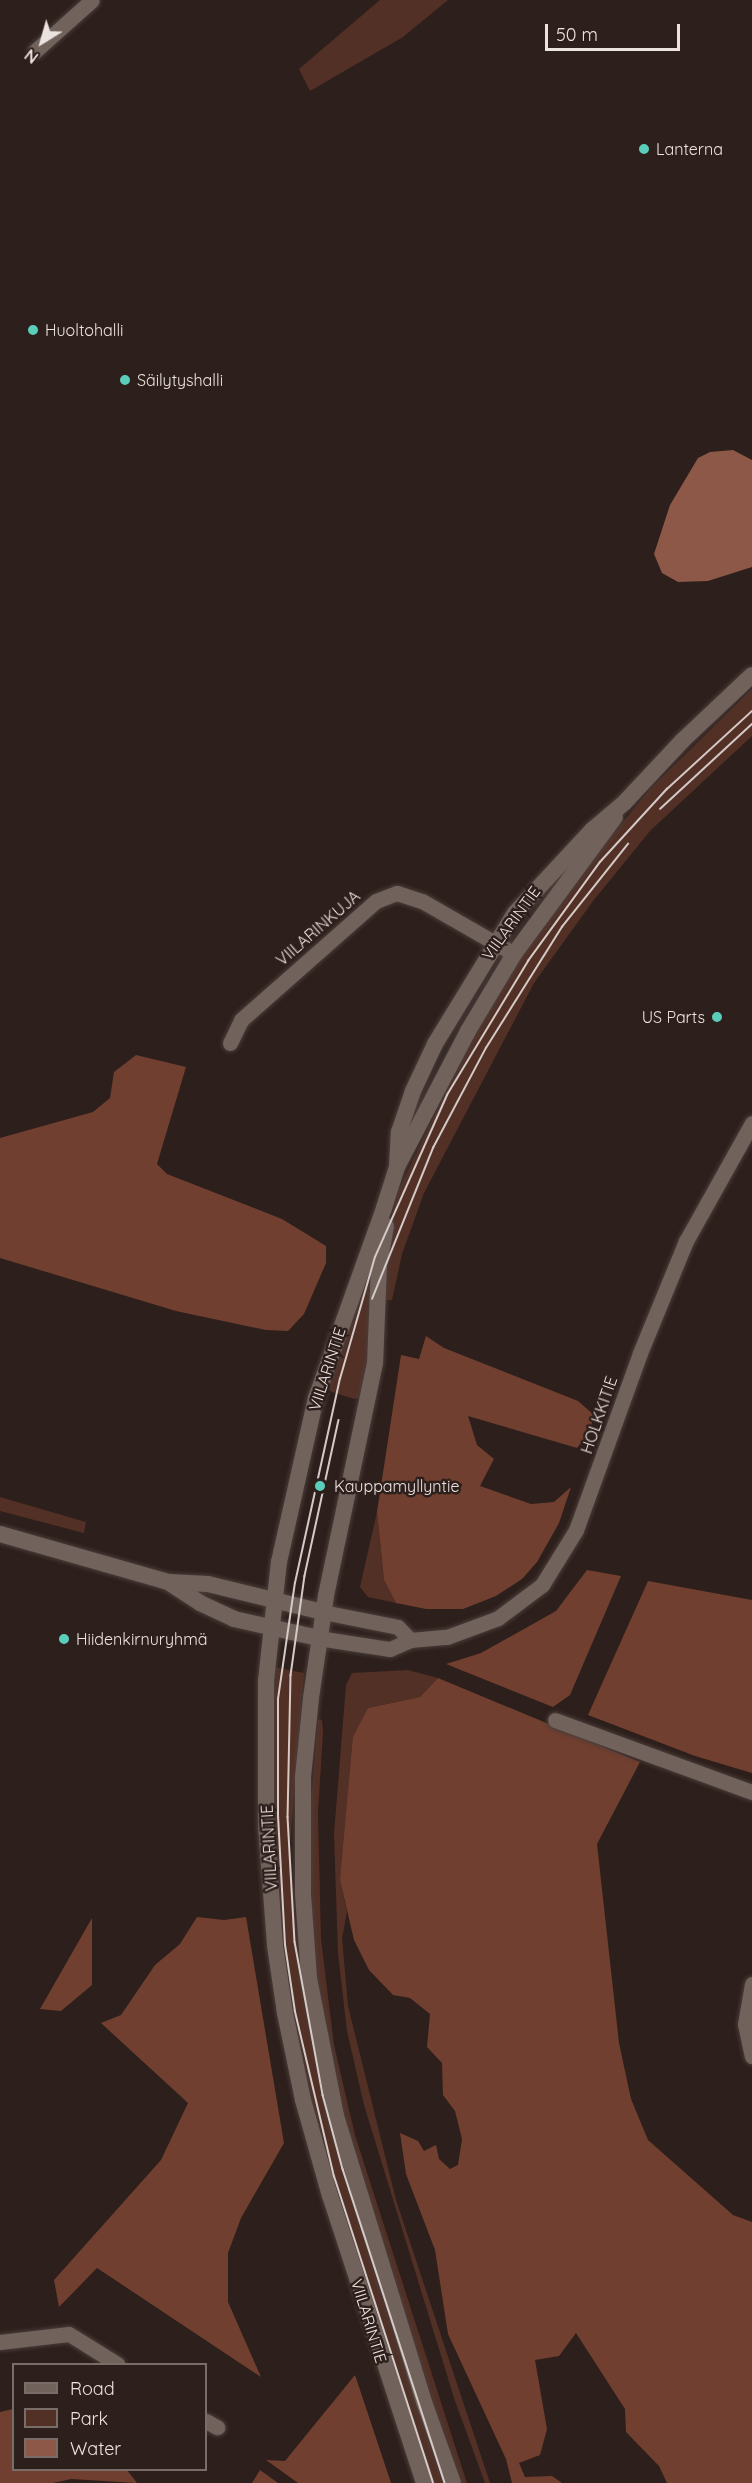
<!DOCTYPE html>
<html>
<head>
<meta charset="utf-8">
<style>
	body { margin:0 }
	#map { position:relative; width:752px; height:2483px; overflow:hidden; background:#2d1f1b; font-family:Quicksand,sans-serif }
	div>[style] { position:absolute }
	.green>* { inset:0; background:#533025 }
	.forest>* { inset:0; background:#713f2f }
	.water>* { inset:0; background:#8d5847 }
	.roads { filter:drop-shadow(0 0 2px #493d3a) drop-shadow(0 0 2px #493d3a) }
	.minor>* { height:15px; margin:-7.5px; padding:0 7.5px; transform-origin:7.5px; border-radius:7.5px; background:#72625c }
	.secondary>* { height:16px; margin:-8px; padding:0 8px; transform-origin:8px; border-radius:8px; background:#72625c }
	.tram>* { height:1.5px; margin:-0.75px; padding:0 0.75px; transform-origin:0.75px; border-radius:0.75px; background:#d4cac7 }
	.dots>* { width:16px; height:16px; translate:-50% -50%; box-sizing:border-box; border:3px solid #2d1f1b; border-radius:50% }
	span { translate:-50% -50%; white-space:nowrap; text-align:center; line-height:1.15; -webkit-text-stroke:5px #2d1f1b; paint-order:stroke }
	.poi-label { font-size:16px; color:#ece2df }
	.left { translate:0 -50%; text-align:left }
	.right { translate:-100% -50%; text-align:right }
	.street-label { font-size:16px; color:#ece2df }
	.legend { position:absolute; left:12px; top:2363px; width:195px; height:108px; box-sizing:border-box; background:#2d1f1b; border:2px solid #796d69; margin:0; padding:8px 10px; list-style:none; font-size:18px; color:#ece2df }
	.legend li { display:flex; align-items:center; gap:12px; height:30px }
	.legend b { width:30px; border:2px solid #796d69 }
	.north { position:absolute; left:12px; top:12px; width:60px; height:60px; -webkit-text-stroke:4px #2d1f1b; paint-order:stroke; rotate:217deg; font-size:16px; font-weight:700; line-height:24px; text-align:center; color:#ece2df }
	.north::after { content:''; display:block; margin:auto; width:21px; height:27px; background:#ece2df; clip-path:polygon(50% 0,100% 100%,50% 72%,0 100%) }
	.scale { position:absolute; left:545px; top:24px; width:135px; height:27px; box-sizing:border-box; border:3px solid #ece2df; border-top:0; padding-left:8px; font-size:18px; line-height:21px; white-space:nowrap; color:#ece2df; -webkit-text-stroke:4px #2d1f1b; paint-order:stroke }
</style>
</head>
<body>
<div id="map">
	<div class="green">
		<div style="clip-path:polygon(380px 0,448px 0,403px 37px,310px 91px,299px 69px)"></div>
		<div style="clip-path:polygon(752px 689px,752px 736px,650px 831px,593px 901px,534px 983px,424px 1193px,402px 1254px,392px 1300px,384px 1300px,392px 1213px,399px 1189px,474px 1033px,512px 969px,579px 875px,651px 788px)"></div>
		<div style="clip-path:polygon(372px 1257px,370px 1348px,361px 1398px,354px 1399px,323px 1389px)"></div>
		<div style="clip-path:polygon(0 1497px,86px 1522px,84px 1533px,0 1511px)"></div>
		<div style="clip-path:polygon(377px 1512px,384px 1580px,396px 1603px,368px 1597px,360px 1587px)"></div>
		<div style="clip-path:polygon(273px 1667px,304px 1673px,290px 1844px,297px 1943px,313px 2047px,321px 2084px,446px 2483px,427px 2483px,379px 2342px,294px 2042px,273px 1862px)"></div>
		<div style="clip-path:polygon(408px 1670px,438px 1678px,420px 1697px,368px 1708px,340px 1880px,347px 1912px,342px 1938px,348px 2006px,396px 2200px,490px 2483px,485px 2483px,455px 2401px,364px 2105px,347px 2031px,338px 1953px,334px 1834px,346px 1685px,352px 1673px)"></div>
		<div style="clip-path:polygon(318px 1719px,322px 1720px,323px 1732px,318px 1813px,321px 1939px,334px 2045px,355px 2135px,467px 2483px,459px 2483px,435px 2418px,336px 2095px,318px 2002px,313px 1938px,309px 1826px)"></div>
	</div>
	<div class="forest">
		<div style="clip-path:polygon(136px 1055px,186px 1067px,157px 1164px,167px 1174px,282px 1219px,326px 1246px,326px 1263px,304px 1314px,288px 1331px,266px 1330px,176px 1311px,0 1258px,0 1138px,93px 1112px,110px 1098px,114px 1072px)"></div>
		<div style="clip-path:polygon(426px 1336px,444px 1348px,578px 1401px,594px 1415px,589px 1433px,577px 1448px,468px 1416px,477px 1445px,494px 1459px,480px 1486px,531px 1504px,554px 1502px,571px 1487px,559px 1523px,537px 1562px,522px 1579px,496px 1596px,463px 1609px,426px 1609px,396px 1603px,384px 1580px,377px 1512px,401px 1355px,419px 1359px)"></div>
		<div style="clip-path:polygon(587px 1570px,621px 1576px,570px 1695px,553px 1707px,446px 1664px,481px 1653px,556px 1611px)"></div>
		<div style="clip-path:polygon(648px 1581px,752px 1600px,752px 1773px,695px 1756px,588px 1715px)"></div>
		<div style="clip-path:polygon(438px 1678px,640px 1762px,597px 1844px,619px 2043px,631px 2099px,648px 2140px,733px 2215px,752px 2222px,752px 2483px,667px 2483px,659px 2466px,626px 2432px,625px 2409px,576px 2333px,559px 2356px,535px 2360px,547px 2429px,540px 2455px,519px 2463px,525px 2477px,552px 2476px,562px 2483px,512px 2483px,506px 2459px,448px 2334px,435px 2250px,406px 2174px,400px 2133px,418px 2141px,424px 2151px,436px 2145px,439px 2159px,450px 2169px,458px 2165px,462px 2139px,455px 2111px,443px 2095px,442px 2063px,427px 2047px,430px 2014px,410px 1998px,393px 1995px,369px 1970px,354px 1940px,340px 1880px,353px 1737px,368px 1708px,420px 1697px)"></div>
		<div style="clip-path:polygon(197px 1917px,224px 1920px,246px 1917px,284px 2143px,241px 2218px,228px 2253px,228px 2302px,261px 2377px,97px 2268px,59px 2307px,54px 2280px,161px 2160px,188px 2103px,101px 2023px,121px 2015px,155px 1965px,180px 1944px)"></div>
		<div style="clip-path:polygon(92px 1918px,92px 1985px,61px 2011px,40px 2009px)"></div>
		<div style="clip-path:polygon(355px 2375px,391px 2483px,298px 2483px,266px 2460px,285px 2461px)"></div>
		<div style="clip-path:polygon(13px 2409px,14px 2470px,127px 2470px,137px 2483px,71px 2479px,53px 2483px,0 2483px,0 2412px)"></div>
		<div style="clip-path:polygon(260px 2470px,278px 2483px,252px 2483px)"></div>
	</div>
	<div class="water">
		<div style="clip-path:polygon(733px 450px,752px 460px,752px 567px,708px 581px,678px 582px,662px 573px,654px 554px,670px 505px,698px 458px,710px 452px)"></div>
	</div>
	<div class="roads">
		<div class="minor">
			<div style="left:35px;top:51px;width:76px;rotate:-41.8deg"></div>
			<div style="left:230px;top:1043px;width:25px;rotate:-64deg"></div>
			<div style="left:241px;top:1020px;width:180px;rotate:-41.4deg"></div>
			<div style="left:376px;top:901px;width:22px;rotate:-21deg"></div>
			<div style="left:397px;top:893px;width:26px;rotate:18deg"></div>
			<div style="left:422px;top:901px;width:106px;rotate:29.9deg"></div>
			<div style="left:323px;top:1612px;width:76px;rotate:11.3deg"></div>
			<div style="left:398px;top:1627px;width:18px;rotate:47deg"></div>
			<div style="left:318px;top:1638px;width:73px;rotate:8.7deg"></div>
			<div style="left:390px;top:1649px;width:22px;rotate:-24deg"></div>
			<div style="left:410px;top:1640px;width:37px;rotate:-5deg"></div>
			<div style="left:447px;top:1637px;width:54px;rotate:-20.4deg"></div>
			<div style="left:498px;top:1618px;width:55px;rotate:-36.9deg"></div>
			<div style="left:542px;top:1585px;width:65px;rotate:-58.3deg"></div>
			<div style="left:576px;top:1530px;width:188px;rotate:-70.1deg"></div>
			<div style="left:640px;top:1353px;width:121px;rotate:-67.7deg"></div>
			<div style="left:686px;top:1241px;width:135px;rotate:-60.8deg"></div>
			<div style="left:555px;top:1720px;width:210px;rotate:20.1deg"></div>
			<div style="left:752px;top:1984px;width:41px;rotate:99.9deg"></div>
			<div style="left:745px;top:2024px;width:33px;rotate:78deg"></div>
			<div style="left:0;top:2342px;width:69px;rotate:-6.6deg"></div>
			<div style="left:69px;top:2334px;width:57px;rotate:32deg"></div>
			<div style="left:206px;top:2421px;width:13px;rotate:29deg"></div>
		</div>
		<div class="secondary">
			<div style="left:398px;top:1165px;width:151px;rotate:-62.4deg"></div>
			<div style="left:468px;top:1031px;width:90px;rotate:-59.1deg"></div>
			<div style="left:514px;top:954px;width:170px;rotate:-53.6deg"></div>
			<div style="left:386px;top:1226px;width:40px;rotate:100deg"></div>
			<div style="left:379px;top:1265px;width:98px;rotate:92.3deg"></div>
			<div style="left:375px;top:1363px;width:238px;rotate:101.9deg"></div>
			<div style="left:326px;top:1596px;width:103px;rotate:98.4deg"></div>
			<div style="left:311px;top:1698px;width:79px;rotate:95.8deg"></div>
			<div style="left:303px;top:1777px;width:117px;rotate:90deg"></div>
			<div style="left:303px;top:1894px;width:84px;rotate:85.9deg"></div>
			<div style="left:309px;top:1978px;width:141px;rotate:78.9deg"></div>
			<div style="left:336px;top:2116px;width:299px;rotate:72.9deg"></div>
			<div style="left:424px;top:2402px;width:86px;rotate:70.3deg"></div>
			<div style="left:0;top:1534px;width:175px;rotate:15.9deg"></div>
			<div style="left:168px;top:1582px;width:38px;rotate:33deg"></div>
			<div style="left:200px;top:1603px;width:38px;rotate:25deg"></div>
			<div style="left:234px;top:1619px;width:86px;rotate:12.7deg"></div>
			<div style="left:169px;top:1582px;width:39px;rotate:3deg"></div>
			<div style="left:208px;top:1584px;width:118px;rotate:13.7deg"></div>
			<div style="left:424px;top:2483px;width:302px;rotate:-108.1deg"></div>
			<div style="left:330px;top:2196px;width:100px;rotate:-105.7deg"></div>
			<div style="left:303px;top:2100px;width:89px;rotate:-101.7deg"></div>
			<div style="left:285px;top:2013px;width:69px;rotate:-98.4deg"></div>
			<div style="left:275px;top:1945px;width:120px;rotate:-94.3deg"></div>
			<div style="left:266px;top:1825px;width:144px;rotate:-90deg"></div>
			<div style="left:266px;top:1681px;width:120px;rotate:-83.8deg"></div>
			<div style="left:279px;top:1562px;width:168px;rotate:-77.3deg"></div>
			<div style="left:316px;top:1398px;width:202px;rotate:-70.3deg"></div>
			<div style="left:384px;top:1208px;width:43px;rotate:-72.4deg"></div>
			<div style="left:397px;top:1167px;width:35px;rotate:-87deg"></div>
			<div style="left:399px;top:1132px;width:43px;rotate:-71.1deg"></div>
			<div style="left:413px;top:1091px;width:52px;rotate:-64.9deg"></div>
			<div style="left:435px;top:1044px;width:153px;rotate:-58.6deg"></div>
			<div style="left:515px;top:913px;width:113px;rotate:-47.1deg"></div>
			<div style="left:592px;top:830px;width:42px;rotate:-40.2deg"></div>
			<div style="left:624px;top:803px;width:85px;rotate:-46.9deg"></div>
			<div style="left:682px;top:741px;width:96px;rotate:-43.3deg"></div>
		</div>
	</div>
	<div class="tram">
		<div style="left:660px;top:809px;width:125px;rotate:-42.7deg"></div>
		<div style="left:372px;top:1299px;width:163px;rotate:-68deg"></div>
		<div style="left:433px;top:1148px;width:113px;rotate:-62.1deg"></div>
		<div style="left:486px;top:1048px;width:143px;rotate:-57.9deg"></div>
		<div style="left:562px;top:927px;width:106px;rotate:-51.5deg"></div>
		<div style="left:339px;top:1420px;width:160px;rotate:102.3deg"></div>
		<div style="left:305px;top:1576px;width:100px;rotate:98deg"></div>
		<div style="left:291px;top:1675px;width:142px;rotate:91.2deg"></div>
		<div style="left:288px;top:1817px;width:125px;rotate:86.8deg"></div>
		<div style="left:295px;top:1942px;width:156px;rotate:79.6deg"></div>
		<div style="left:323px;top:2095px;width:77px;rotate:74.9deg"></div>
		<div style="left:343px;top:2169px;width:330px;rotate:72deg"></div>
		<div style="left:433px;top:2483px;width:322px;rotate:-107.9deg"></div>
		<div style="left:334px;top:2177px;width:170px;rotate:-103.3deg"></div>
		<div style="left:295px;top:2012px;width:68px;rotate:-98.5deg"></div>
		<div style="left:285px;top:1945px;width:128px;rotate:-93.1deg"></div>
		<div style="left:278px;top:1817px;width:118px;rotate:-90deg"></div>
		<div style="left:278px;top:1699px;width:117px;rotate:-81.7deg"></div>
		<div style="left:295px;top:1583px;width:209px;rotate:-77.6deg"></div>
		<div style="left:340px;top:1379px;width:127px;rotate:-74deg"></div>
		<div style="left:375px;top:1257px;width:177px;rotate:-66deg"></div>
		<div style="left:447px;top:1095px;width:157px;rotate:-58.8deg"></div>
		<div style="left:528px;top:961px;width:122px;rotate:-54deg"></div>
		<div style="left:600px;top:862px;width:99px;rotate:-47.5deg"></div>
		<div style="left:667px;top:789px;width:115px;rotate:-42.5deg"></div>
	</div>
	<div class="dots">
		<div style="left:644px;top:149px;background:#5bcebb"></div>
		<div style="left:33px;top:330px;background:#5bcebb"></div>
		<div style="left:125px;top:380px;background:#5bcebb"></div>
		<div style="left:717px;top:1017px;background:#5bcebb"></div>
		<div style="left:320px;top:1486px;background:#5bcebb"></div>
		<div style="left:64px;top:1639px;background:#5bcebb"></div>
	</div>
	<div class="poi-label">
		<span class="left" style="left:656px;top:149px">Lanterna</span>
		<span class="left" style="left:45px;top:330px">Huoltohalli</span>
		<span class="left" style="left:137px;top:380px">Säilytyshalli</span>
		<span class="right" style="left:705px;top:1017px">US Parts</span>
		<span class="left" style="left:334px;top:1486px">Kauppamyllyntie</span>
		<span class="left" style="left:76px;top:1639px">Hiidenkirnuryhmä</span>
	</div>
	<div class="street-label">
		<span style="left:511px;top:923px;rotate:-54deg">VIILARINTIE</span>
		<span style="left:318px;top:928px;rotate:-41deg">VIILARINKUJA</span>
		<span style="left:327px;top:1369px;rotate:-72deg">VIILARINTIE</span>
		<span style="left:599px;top:1415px;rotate:-71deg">HOLKKITIE</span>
		<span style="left:269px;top:1848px;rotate:-93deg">VIILARINTIE</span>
		<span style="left:369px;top:2321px;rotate:73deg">VIILARINTIE</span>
	</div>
	<ul class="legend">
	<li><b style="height:8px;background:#72625c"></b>Road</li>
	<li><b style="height:16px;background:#533025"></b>Park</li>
	<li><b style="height:16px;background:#8d5847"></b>Water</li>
	</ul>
	<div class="north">N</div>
	<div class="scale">50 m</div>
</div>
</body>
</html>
